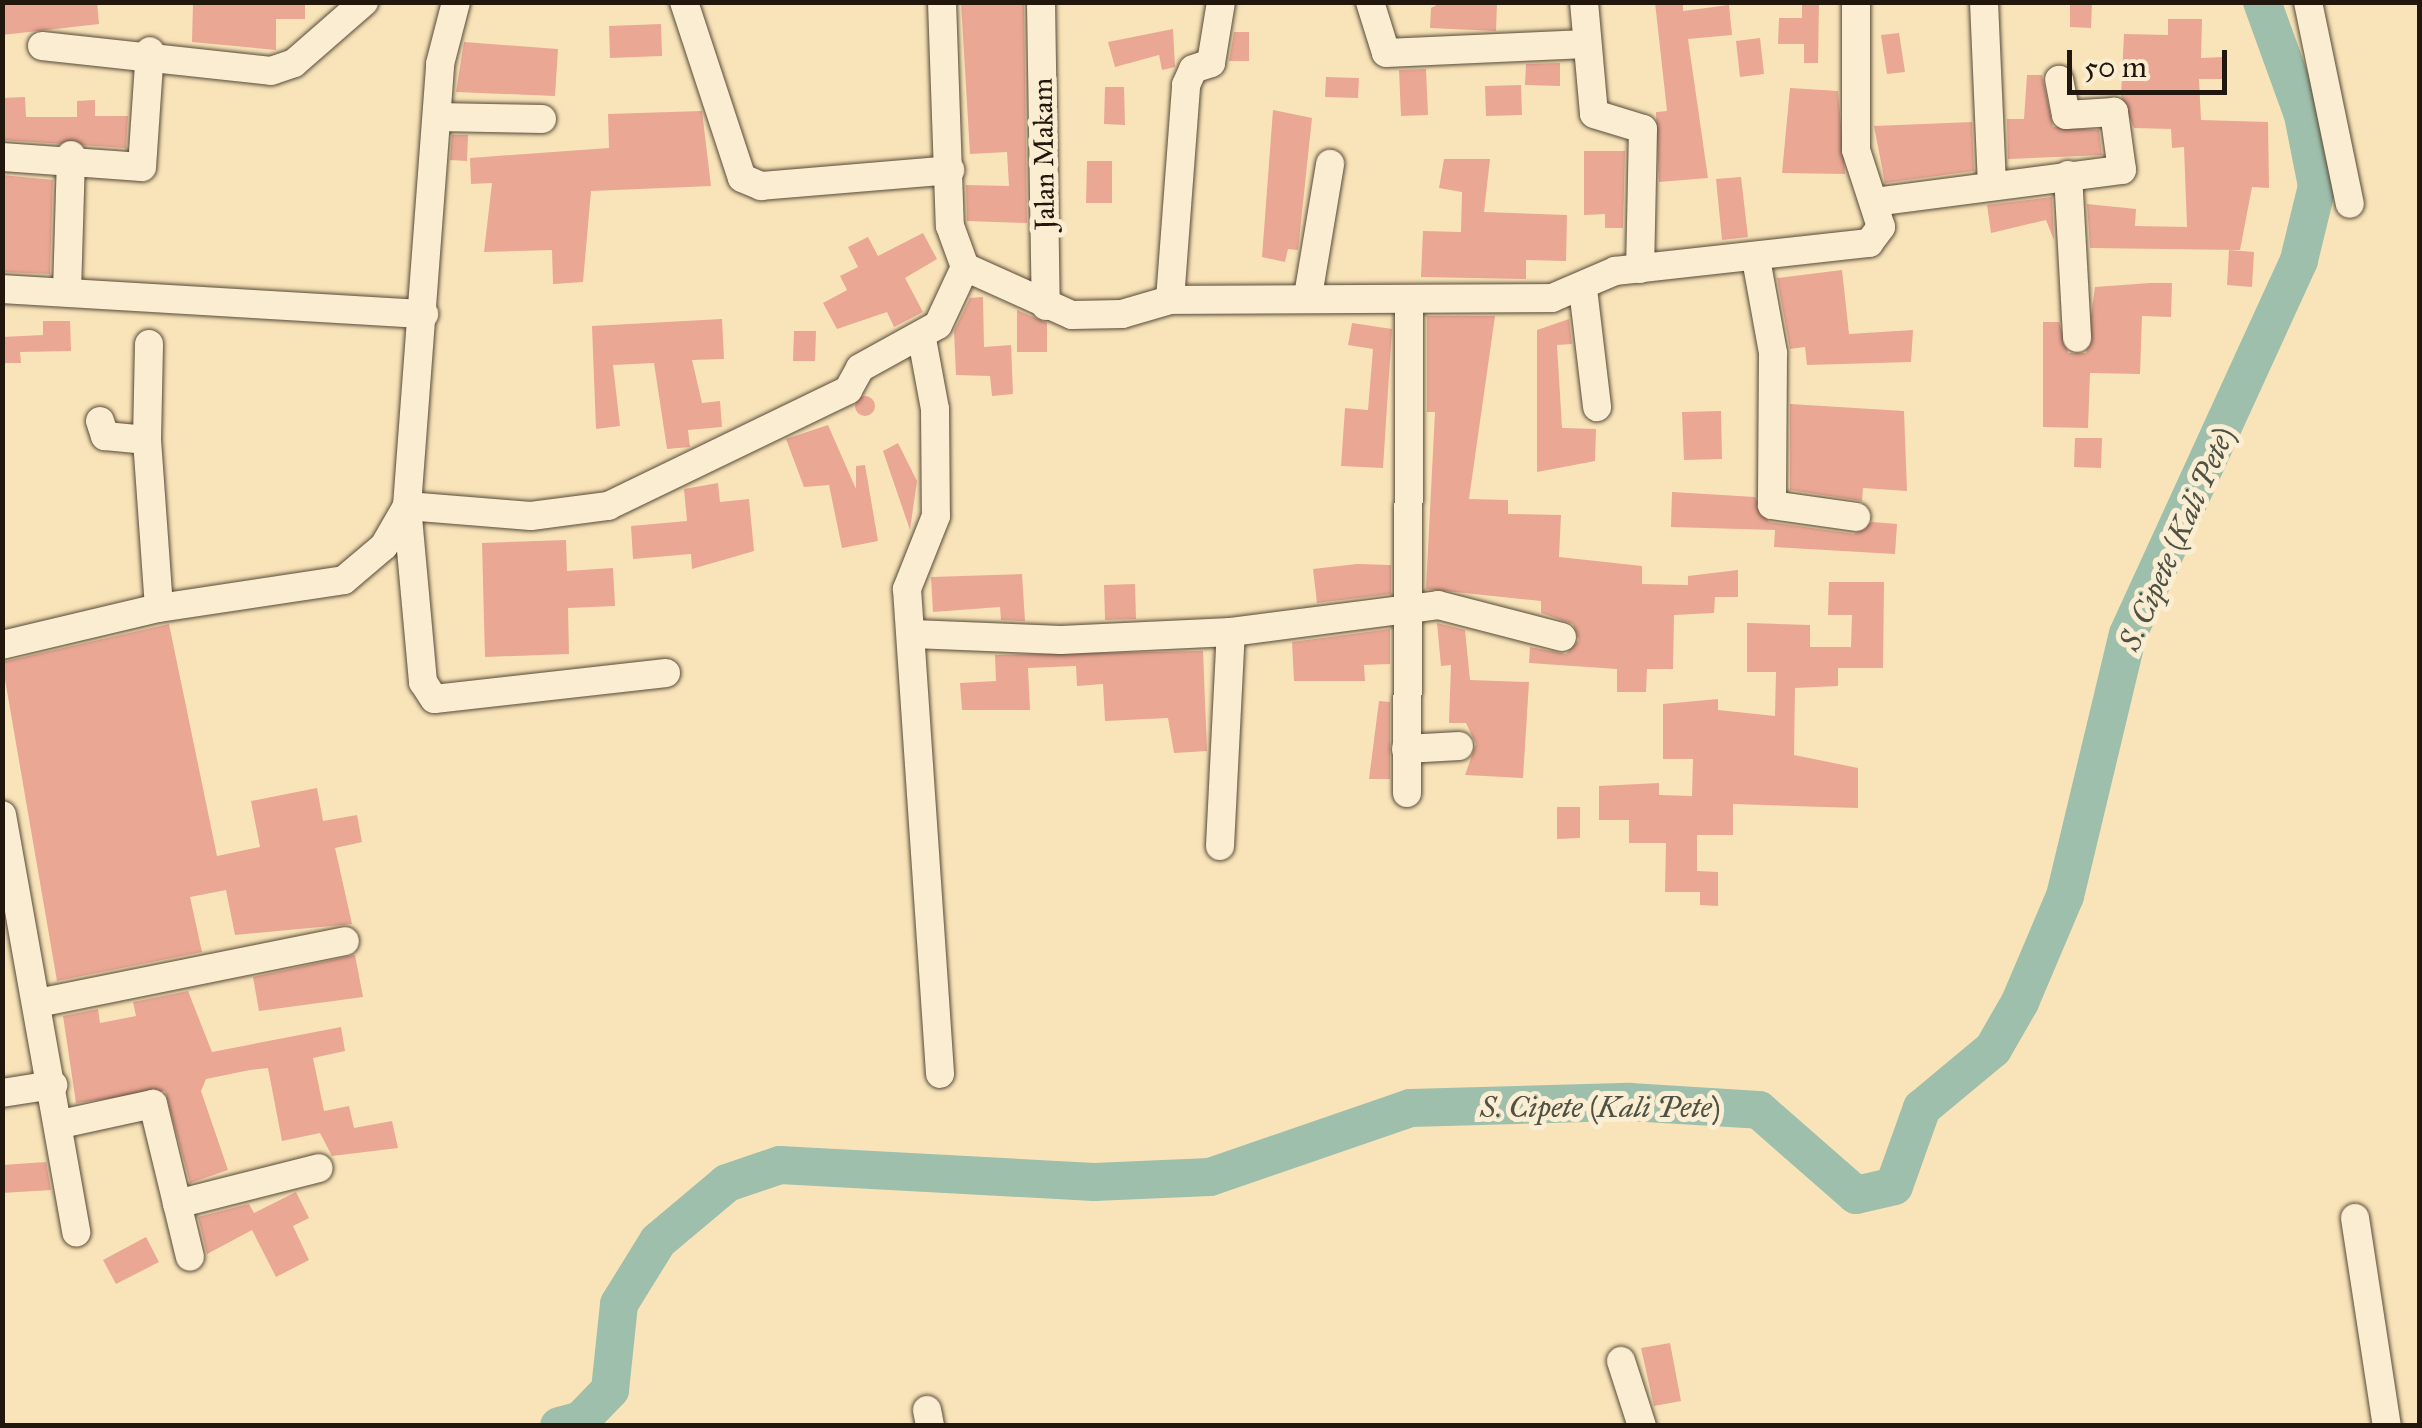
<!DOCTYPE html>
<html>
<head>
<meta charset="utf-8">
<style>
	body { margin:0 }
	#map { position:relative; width:2422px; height:1428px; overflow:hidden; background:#f9e4b9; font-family:"IM FELL Great Primer",serif }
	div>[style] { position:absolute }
	.river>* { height:38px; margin:-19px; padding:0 19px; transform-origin:19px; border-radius:19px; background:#9ebfac }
	.building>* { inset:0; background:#eaa794 }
	.round { border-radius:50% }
	.roads { filter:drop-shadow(0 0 2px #574a38) drop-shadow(0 0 2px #574a38) }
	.minor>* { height:28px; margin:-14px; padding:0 14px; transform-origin:14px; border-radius:14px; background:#fbedd2 }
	span { translate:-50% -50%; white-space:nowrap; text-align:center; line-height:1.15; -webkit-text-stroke:10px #fbedd2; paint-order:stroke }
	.street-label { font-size:28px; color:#21170d }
	.water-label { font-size:30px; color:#4d5245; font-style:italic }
	.frame { position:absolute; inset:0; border:5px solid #21170d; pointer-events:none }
	.scale { position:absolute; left:2067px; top:50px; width:160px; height:45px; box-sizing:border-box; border:5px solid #21170d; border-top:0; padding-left:12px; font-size:30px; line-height:35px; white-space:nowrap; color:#21170d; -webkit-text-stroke:8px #fbedd2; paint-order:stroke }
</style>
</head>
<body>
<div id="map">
	<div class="river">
		<div style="left:559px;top:1426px;width:23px;rotate:-15deg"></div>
		<div style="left:581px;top:1420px;width:42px;rotate:-46deg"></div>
		<div style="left:610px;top:1390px;width:86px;rotate:-84deg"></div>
		<div style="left:619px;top:1304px;width:74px;rotate:-58.2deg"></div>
		<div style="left:658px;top:1241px;width:90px;rotate:-40deg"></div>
		<div style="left:727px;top:1183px;width:56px;rotate:-18.8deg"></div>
		<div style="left:780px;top:1165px;width:314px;rotate:3.1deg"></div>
		<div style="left:1094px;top:1182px;width:116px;rotate:-2.5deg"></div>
		<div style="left:1210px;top:1177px;width:212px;rotate:-19deg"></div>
		<div style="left:1410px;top:1108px;width:220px;rotate:-1.6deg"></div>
		<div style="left:1630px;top:1102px;width:129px;rotate:3.5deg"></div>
		<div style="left:1759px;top:1110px;width:129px;rotate:41.2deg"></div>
		<div style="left:1856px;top:1195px;width:39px;rotate:-13deg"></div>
		<div style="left:1894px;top:1186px;width:83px;rotate:-70.3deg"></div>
		<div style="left:1922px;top:1108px;width:92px;rotate:-39.7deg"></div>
		<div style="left:1993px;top:1049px;width:54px;rotate:-60.1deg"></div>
		<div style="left:2020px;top:1002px;width:115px;rotate:-67deg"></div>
		<div style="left:2065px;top:896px;width:269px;rotate:-76.5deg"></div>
		<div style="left:2128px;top:634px;width:411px;rotate:-65.4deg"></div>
		<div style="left:2299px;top:260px;width:76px;rotate:-76.3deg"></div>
		<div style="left:2317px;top:186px;width:72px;rotate:-101.2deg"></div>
		<div style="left:2303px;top:115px;width:120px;rotate:-109.9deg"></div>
	</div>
	<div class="building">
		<div style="clip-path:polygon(2px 2px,97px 2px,99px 24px,2px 35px)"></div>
		<div style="clip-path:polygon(193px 2px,305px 2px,305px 19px,276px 19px,276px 50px,192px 42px)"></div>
		<div style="clip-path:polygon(961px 2px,1024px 2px,1027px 223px,967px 221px,966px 185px,1009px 186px,1007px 152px,970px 154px)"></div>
		<div style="clip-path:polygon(1442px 2px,1497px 2px,1496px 31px,1430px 28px,1431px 8px)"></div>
		<div style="clip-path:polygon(1655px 2px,1683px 2px,1683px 11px,1729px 5px,1732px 35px,1688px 39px,1708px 178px,1659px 182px,1656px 112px,1667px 111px)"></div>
		<div style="clip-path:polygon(1802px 2px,1819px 2px,1818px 63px,1804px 63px,1804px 44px,1778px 44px,1779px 18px,1802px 18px)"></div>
		<div style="clip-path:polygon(2070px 2px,2092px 2px,2091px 28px,2070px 27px)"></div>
		<div style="clip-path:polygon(2168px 19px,2202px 19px,2201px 58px,2225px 57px,2225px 79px,2199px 79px,2201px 120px,2268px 122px,2269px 188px,2252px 187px,2240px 250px,2090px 248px,2087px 204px,2136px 209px,2135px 226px,2187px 227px,2184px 147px,2172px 148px,2171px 129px,2134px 128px,2121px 96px,2124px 34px,2168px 35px)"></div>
		<div style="clip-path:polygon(661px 24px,662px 56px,610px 58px,609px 26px)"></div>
		<div style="clip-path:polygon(1173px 29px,1175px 67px,1162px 70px,1159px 55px,1115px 67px,1108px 42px)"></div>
		<div style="clip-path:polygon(1234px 32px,1249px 32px,1249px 61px,1229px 61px)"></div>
		<div style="clip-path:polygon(1899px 33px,1905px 72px,1887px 74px,1881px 35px)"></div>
		<div style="clip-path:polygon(1760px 38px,1764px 74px,1740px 77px,1736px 41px)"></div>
		<div style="clip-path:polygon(464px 42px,558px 49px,555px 96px,456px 92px)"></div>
		<div style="clip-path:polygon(1560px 63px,1560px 86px,1525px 85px,1526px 64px)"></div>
		<div style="clip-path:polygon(1426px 69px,1428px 115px,1401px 116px,1399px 70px)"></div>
		<div style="clip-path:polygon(2027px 75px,2042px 75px,2053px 127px,2099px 130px,2102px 155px,2008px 159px,2007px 119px,2024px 119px)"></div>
		<div style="clip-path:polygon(1326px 77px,1359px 78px,1358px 98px,1325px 97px)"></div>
		<div style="clip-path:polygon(1521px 85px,1522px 115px,1486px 116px,1485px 86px)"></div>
		<div style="clip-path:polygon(1105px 87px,1124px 87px,1125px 125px,1104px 124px)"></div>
		<div style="clip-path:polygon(1790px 88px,1838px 91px,1845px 174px,1782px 173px)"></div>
		<div style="clip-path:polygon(25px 97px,26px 117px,77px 117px,77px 101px,95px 100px,95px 116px,128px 116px,126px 148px,2px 140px,2px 98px)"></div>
		<div style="clip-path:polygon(1273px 110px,1312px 118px,1298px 250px,1288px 249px,1285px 262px,1262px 257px)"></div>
		<div style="clip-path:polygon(702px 111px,711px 186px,591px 191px,583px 282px,553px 284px,552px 250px,484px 252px,492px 183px,471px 184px,470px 158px,609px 148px,608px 114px)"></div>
		<div style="clip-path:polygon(1972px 122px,1974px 171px,1885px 183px,1874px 126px)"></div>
		<div style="clip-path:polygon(452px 135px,468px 135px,467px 161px,450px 160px)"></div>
		<div style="clip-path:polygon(1584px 151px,1625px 151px,1623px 228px,1605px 228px,1605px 214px,1584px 215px)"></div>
		<div style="clip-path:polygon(1444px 159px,1490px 159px,1484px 212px,1567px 215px,1566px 261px,1526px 260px,1526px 279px,1421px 277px,1423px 231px,1461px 232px,1462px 192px,1439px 188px)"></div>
		<div style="clip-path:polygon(1087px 161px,1112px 161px,1112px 203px,1086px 203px)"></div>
		<div style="clip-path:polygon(2px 175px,53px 180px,50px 274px,2px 272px)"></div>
		<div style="clip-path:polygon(1741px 177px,1748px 237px,1722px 240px,1716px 179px)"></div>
		<div style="clip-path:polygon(2052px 197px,2054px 240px,2046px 220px,1991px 233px,1987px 205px)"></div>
		<div style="clip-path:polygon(923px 233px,937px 259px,905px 278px,923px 312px,894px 327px,887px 312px,837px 329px,823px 303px,847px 290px,840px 276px,858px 267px,848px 247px,868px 237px,878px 256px)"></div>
		<div style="clip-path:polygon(2229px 250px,2254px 252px,2252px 287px,2227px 285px)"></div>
		<div style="clip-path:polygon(1842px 270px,1849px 334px,1913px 330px,1911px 362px,1807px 365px,1805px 347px,1790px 349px,1777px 278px)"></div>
		<div style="clip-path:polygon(2150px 283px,2172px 283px,2171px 317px,2142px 316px,2140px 374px,2090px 373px,2088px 428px,2043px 427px,2043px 322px,2059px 322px,2068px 353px,2086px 353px,2095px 287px)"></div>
		<div style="clip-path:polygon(983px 297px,984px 347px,1011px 345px,1013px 394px,992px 396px,990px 376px,956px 375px,954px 331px,970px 298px)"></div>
		<div style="clip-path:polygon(1017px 310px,1047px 323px,1047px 352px,1017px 352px)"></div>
		<div style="clip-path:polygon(1427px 316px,1495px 316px,1469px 499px,1508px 500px,1508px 514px,1561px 515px,1559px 557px,1642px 566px,1642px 584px,1688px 585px,1688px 576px,1738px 570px,1738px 597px,1715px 597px,1714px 613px,1674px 615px,1673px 669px,1647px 669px,1646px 692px,1617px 692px,1617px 669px,1529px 663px,1530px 647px,1566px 654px,1579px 640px,1573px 624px,1541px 613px,1541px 601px,1426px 589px,1435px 412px,1427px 412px)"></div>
		<div style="clip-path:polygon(722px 319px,724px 359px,692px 360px,702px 403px,720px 401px,722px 427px,688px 430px,690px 447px,667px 449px,654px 363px,613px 365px,620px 426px,596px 429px,592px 326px)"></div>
		<div style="clip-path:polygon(1569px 319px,1572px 344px,1557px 345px,1562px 428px,1596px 429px,1595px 461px,1537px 472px,1537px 330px)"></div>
		<div style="clip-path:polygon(43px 321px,70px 321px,71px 351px,20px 352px,21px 363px,2px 363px,2px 337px,43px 335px)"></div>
		<div style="clip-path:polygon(1352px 323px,1392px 329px,1383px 468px,1341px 466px,1345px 408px,1368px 410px,1373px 349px,1348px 345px)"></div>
		<div style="clip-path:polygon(794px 331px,816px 331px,815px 361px,793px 361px)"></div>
		<div class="round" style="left:855px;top:396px;width:20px;height:20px"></div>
		<div style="clip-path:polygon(1790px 404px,1904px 411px,1907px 491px,1863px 488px,1862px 501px,1790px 490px)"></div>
		<div style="clip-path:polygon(1721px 411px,1722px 459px,1684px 460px,1682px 412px)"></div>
		<div style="clip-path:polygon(828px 425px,856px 489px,856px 466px,865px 465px,878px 541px,842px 548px,829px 485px,804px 487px,786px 439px)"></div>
		<div style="clip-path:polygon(2075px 438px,2102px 438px,2101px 468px,2074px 467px)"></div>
		<div style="clip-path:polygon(898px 443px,917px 481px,910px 530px,883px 451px)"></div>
		<div style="clip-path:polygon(718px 483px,720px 502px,749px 499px,754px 551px,692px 569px,691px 554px,633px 559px,631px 526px,687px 521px,684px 489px)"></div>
		<div style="clip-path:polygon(1672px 492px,1755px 497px,1769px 522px,1854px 534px,1872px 522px,1897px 524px,1895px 554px,1774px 547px,1775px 530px,1671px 527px)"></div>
		<div style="clip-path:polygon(566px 540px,567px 571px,613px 568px,615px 606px,568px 608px,569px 654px,485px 657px,482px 543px)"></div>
		<div style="clip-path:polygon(1357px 564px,1391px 565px,1391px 594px,1317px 603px,1313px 569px)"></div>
		<div style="clip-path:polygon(1022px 574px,1025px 621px,1001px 620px,1000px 607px,933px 612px,931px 577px)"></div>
		<div style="clip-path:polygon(1829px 582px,1884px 582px,1883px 668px,1838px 668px,1838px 686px,1795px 688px,1794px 755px,1858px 768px,1858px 808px,1733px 804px,1733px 835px,1697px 835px,1697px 871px,1718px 872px,1718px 906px,1700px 905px,1700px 892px,1665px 892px,1666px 843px,1629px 843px,1629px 820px,1599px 820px,1599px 786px,1659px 783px,1659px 795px,1692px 796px,1693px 759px,1663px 759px,1663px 704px,1718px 699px,1718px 710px,1775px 716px,1776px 672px,1747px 672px,1747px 623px,1810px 625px,1810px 647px,1851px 647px,1852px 615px,1828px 615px)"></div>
		<div style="clip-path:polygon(1135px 584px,1136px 619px,1105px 620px,1104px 585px)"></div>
		<div style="clip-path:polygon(1437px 623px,1465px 630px,1470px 680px,1529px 682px,1523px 778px,1465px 775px,1476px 744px,1466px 723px,1449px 723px,1451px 665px,1441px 666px)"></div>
		<div style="clip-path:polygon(169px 624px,217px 856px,260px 847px,251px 801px,317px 788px,323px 821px,357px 815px,362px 842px,335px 848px,352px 924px,235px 935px,226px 890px,190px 897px,202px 952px,57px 981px,2px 662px)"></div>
		<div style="clip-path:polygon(1390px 629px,1390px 664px,1364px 665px,1365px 681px,1294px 681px,1292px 642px)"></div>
		<div style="clip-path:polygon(1203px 651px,1207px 751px,1174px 753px,1168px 718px,1105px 721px,1103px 684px,1077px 686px,1076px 666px,1028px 668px,1030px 710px,962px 710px,960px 683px,996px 681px,995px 655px)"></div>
		<div style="clip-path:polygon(1379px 701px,1390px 702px,1390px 779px,1369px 779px)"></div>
		<div style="clip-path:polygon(1557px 807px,1580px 807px,1580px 838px,1557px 839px)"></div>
		<div style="clip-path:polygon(355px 955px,363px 997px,259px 1011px,253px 977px)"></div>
		<div style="clip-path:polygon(188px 991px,212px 1052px,341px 1027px,345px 1051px,313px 1058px,324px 1111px,349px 1106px,354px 1128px,392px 1121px,398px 1148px,332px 1156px,320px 1133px,282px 1141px,268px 1068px,250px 1070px,206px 1079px,201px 1091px,228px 1170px,190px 1183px,165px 1091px,76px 1103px,63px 1016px,98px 1009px,100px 1023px,136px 1016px,133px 1002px)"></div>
		<div style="clip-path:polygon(46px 1162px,51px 1190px,2px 1193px,2px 1165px)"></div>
		<div style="clip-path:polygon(296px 1192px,309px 1218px,293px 1226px,309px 1260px,276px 1277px,252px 1230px,207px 1254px,198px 1217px,249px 1204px,254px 1213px)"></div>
		<div style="clip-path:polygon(146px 1237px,159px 1262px,116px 1284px,103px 1260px)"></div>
		<div style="clip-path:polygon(1670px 1343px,1681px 1401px,1654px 1406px,1641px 1348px)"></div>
	</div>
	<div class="roads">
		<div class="minor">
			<div style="left:684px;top:2px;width:185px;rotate:71.8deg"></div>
			<div style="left:742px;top:178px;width:21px;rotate:23deg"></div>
			<div style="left:761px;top:186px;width:190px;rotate:-4.8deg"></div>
			<div style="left:942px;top:2px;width:224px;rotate:88deg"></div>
			<div style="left:950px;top:226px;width:44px;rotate:69.9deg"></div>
			<div style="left:1041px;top:2px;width:304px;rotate:89.1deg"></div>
			<div style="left:1370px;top:2px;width:53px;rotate:72.6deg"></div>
			<div style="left:1386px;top:53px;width:200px;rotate:-2.6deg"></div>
			<div style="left:1584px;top:2px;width:112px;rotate:84.9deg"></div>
			<div style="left:1594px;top:114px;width:51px;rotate:17deg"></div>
			<div style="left:1643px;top:129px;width:140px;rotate:91.2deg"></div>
			<div style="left:1984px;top:2px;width:184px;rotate:87.5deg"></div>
			<div style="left:2308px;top:2px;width:206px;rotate:78.3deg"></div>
			<div style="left:42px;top:46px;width:230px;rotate:6.2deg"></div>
			<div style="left:271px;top:71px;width:24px;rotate:-19deg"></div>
			<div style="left:294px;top:63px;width:93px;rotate:-41.1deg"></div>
			<div style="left:437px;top:117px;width:105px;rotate:1.1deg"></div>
			<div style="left:2px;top:157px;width:140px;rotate:4.1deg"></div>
			<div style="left:142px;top:167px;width:116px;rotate:-86.1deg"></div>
			<div style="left:2068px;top:175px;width:163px;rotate:86.8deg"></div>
			<div style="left:1874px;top:202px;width:250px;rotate:-7.4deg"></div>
			<div style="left:2122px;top:170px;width:59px;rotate:-97.9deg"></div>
			<div style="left:2114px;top:112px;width:48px;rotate:176.4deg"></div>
			<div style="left:2066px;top:115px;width:36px;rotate:-101deg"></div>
			<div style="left:1756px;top:259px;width:96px;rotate:79.7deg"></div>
			<div style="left:1773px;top:353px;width:152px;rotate:90.4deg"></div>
			<div style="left:1772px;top:505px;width:85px;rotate:8.1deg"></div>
			<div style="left:2px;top:289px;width:423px;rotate:3.4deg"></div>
			<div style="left:1583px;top:289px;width:119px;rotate:83.2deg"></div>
			<div style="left:67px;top:292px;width:137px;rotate:-88.3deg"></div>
			<div style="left:1308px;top:296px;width:134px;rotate:-80.5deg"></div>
			<div style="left:1170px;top:300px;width:216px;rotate:-85.7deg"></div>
			<div style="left:1186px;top:85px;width:17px;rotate:-66deg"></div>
			<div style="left:1193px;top:69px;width:19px;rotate:-18deg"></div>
			<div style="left:1211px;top:63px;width:62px;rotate:-80.7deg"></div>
			<div style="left:922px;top:339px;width:71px;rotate:79.5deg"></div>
			<div style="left:935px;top:409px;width:107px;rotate:89.5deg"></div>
			<div style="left:936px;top:516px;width:79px;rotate:111.7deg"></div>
			<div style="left:907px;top:589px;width:486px;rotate:86.1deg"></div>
			<div style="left:100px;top:421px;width:16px;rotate:72deg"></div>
			<div style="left:105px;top:436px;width:42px;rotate:5.4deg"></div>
			<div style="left:147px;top:440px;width:168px;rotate:85.9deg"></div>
			<div style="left:147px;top:440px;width:96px;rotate:-88.8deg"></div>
			<div style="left:913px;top:634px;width:148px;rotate:2.3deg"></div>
			<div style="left:1061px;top:640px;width:170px;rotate:-2.7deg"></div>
			<div style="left:1231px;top:632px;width:209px;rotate:-7.4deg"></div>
			<div style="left:1438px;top:605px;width:128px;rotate:14.5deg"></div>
			<div style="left:2px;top:645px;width:161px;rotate:-13.3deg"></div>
			<div style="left:159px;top:608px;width:187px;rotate:-8.6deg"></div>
			<div style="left:344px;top:580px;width:52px;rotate:-40.4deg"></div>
			<div style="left:384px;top:546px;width:46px;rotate:-60.1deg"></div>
			<div style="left:407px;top:506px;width:443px;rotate:-85.7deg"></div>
			<div style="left:440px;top:64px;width:64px;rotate:-75.5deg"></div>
			<div style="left:666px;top:673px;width:233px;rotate:173.6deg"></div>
			<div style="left:434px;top:699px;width:20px;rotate:-123deg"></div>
			<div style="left:423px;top:682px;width:177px;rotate:-95.2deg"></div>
			<div style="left:407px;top:506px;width:124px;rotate:4.6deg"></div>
			<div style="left:531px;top:516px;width:78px;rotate:-7.4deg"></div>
			<div style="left:608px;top:506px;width:267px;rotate:-25.8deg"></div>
			<div style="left:848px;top:390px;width:25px;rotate:-61deg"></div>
			<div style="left:860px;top:368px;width:89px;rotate:-28.9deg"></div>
			<div style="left:938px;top:325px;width:64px;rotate:-65deg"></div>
			<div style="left:965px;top:267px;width:117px;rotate:24.2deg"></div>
			<div style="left:1072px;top:315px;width:50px;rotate:-1.1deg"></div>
			<div style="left:1122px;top:314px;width:50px;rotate:-16.3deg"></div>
			<div style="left:1170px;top:300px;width:382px;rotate:-0.3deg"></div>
			<div style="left:1552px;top:298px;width:69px;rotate:-23.2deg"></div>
			<div style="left:1615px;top:271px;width:256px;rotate:-6.3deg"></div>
			<div style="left:1869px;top:243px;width:20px;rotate:-53deg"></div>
			<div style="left:1881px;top:227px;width:81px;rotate:-108deg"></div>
			<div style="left:1856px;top:150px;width:148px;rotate:-90deg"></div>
			<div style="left:1406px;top:749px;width:53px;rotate:-3.2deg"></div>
			<div style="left:1407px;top:793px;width:493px;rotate:-89.7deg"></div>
			<div style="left:2px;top:815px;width:424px;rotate:79.9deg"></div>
			<div style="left:1220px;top:846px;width:214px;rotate:-87.1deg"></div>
			<div style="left:38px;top:1003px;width:313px;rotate:-11.4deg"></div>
			<div style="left:2px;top:1093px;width:52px;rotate:-8.9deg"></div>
			<div style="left:61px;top:1124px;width:94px;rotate:-12.3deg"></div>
			<div style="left:153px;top:1104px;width:157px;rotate:76.4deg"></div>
			<div style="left:177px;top:1204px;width:146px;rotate:-14.2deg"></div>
			<div style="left:2355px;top:1218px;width:210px;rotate:81.3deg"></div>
			<div style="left:1621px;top:1361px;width:68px;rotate:72.1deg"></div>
			<div style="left:927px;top:1410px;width:16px;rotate:79deg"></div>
		</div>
	</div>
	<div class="street-label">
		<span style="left:1044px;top:154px;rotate:-91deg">Jalan Makam</span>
	</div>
	<div class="water-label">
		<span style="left:2177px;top:539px;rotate:-66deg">S. Cipete (Kali Pete)</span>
		<span style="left:1600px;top:1107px">S. Cipete (Kali Pete)</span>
	</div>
	<div class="frame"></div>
	<div class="scale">50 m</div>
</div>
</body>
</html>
